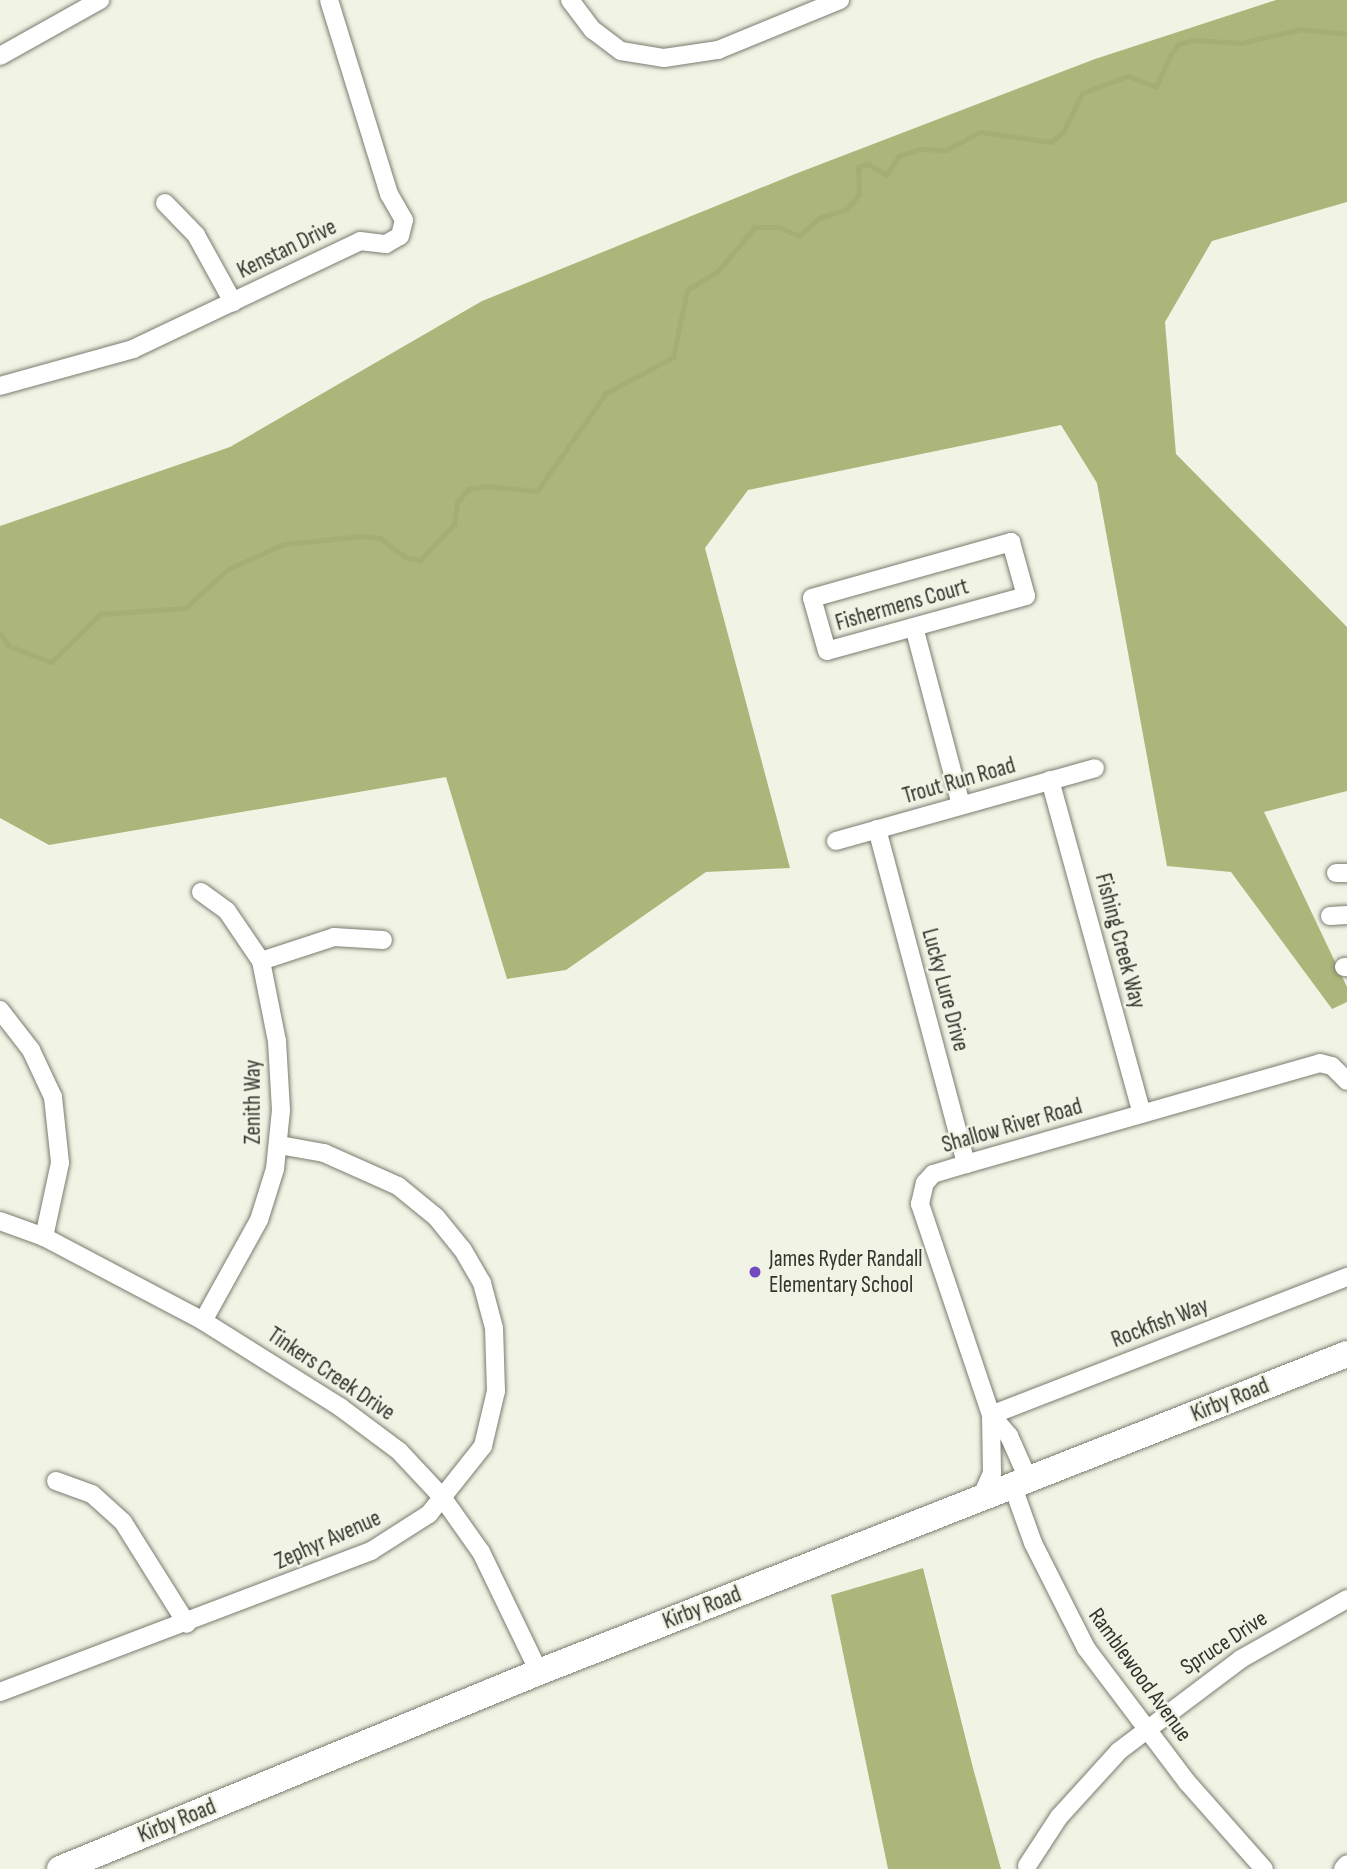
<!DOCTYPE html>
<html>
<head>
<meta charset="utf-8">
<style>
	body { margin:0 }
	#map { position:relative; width:1347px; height:1869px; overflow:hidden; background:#f1f4e5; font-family:"Sofia Sans Condensed",sans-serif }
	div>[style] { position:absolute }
	.forest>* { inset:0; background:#adb67a }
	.stream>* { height:5px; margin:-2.5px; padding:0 2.5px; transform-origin:2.5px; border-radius:2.5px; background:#a5ae73 }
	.roads { filter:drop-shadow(0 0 2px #797c6f) drop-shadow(0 0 2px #797c6f) }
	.minor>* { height:18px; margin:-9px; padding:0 9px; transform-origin:9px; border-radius:9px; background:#fff }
	.secondary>* { height:26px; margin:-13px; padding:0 13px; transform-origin:13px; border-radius:13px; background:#fff }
	.dots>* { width:19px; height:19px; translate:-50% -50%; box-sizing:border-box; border:4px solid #f1f4e5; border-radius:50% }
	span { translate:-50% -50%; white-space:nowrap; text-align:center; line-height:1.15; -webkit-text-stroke:5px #f1f4e5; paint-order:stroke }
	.street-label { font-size:23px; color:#33342e }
	.poi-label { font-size:23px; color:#33342e }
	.left { translate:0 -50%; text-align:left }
</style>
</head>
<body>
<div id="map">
	<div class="forest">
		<div style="clip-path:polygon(1276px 0,1347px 0,1347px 202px,1212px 241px,1165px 322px,1176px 454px,1347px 627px,1347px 791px,1264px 812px,1347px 987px,1347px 1002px,1332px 1009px,1231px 872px,1167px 866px,1097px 483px,1061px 425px,748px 490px,705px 548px,790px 868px,706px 872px,566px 970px,507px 979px,446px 777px,49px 845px,0 818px,0 526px,230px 447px,482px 301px,795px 174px,1095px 59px)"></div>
		<div style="clip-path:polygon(923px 1568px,973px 1768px,1001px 1869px,888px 1869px,831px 1595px)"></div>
	</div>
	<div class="stream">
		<div style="left:0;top:634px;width:15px;rotate:53deg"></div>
		<div style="left:9px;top:646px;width:45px;rotate:20.9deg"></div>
		<div style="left:51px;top:662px;width:69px;rotate:-44.4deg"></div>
		<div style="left:100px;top:614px;width:85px;rotate:-4deg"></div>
		<div style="left:185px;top:608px;width:58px;rotate:-42.2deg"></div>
		<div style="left:228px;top:569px;width:61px;rotate:-24.1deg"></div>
		<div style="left:284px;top:544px;width:79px;rotate:-5.8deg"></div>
		<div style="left:363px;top:536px;width:17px;rotate:7deg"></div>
		<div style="left:380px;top:538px;width:31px;rotate:37deg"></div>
		<div style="left:405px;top:557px;width:15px;rotate:11deg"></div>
		<div style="left:420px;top:560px;width:50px;rotate:-46.6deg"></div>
		<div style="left:454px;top:524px;width:22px;rotate:-82deg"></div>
		<div style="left:457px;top:502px;width:17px;rotate:-50deg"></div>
		<div style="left:468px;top:489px;width:18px;rotate:-9deg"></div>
		<div style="left:486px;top:486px;width:51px;rotate:5.6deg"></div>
		<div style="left:537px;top:491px;width:120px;rotate:-54.9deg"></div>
		<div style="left:606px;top:393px;width:76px;rotate:-28.2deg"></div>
		<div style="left:673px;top:357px;width:68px;rotate:-78.2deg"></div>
		<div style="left:687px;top:290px;width:35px;rotate:-31deg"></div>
		<div style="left:717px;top:272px;width:59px;rotate:-49.8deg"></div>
		<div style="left:755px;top:227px;width:23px"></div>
		<div style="left:778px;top:227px;width:23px;rotate:23deg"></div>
		<div style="left:799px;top:236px;width:27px;rotate:-42deg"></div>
		<div style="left:819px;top:218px;width:29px;rotate:-18deg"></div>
		<div style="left:847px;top:209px;width:19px;rotate:-51deg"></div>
		<div style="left:859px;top:194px;width:27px;rotate:-92deg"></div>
		<div style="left:858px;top:167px;width:10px;rotate:-17deg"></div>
		<div style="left:868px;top:164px;width:21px;rotate:31deg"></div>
		<div style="left:886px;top:175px;width:23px;rotate:-56deg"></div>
		<div style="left:899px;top:156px;width:22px;rotate:-18deg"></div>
		<div style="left:920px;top:149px;width:26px;rotate:2deg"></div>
		<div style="left:946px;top:150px;width:38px;rotate:-28deg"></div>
		<div style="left:980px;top:132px;width:72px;rotate:8deg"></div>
		<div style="left:1051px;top:142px;width:16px;rotate:-40deg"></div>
		<div style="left:1063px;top:132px;width:43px;rotate:-64deg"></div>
		<div style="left:1082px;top:93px;width:49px;rotate:-20.3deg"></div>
		<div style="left:1128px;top:76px;width:30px;rotate:21deg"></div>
		<div style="left:1156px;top:87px;width:35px;rotate:-66deg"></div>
		<div style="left:1170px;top:55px;width:14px;rotate:-51deg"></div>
		<div style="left:1179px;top:44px;width:16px;rotate:-15deg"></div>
		<div style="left:1194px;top:40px;width:47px;rotate:3.7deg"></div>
		<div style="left:1241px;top:43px;width:62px;rotate:-13.1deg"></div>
		<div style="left:1301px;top:29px;width:46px;rotate:6.2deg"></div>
	</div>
	<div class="roads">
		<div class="minor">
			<div style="left:570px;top:0;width:38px;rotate:53deg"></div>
			<div style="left:593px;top:30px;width:35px;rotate:37deg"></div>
			<div style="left:621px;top:51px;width:44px;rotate:9.2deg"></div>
			<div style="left:664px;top:58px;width:55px;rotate:-8.4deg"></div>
			<div style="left:718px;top:50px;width:132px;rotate:-22.3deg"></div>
			<div style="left:0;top:56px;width:115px;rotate:-29.2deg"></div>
			<div style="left:165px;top:203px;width:45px;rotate:45.9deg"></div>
			<div style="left:196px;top:235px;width:77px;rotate:61.1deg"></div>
			<div style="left:0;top:386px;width:138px;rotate:-15.5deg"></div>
			<div style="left:133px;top:349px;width:251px;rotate:-25.4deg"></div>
			<div style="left:360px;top:241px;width:26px;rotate:7deg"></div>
			<div style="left:386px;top:244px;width:16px;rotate:-30deg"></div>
			<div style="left:400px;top:236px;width:16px;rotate:-76deg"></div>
			<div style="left:404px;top:220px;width:30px;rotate:-120deg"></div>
			<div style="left:389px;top:194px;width:203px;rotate:-107.2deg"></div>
			<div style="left:1011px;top:542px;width:56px;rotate:74.5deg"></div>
			<div style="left:1026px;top:596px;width:206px;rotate:164.6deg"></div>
			<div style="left:827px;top:651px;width:55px;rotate:-105.8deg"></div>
			<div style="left:812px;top:598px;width:207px;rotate:-15.7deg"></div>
			<div style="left:914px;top:627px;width:184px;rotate:75.2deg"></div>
			<div style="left:1050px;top:780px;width:346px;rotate:74.6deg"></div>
			<div style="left:877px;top:829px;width:347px;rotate:75.1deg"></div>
			<div style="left:836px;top:841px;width:269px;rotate:-15.7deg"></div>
			<div style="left:1336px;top:873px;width:11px"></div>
			<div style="left:201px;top:892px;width:32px;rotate:36deg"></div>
			<div style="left:227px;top:911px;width:60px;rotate:55.8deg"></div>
			<div style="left:261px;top:961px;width:82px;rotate:78.7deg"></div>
			<div style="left:277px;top:1041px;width:69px;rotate:86.7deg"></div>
			<div style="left:281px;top:1110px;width:59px;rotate:95.8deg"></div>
			<div style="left:275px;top:1169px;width:53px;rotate:107.4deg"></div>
			<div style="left:259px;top:1220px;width:115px;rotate:119deg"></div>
			<div style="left:1330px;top:916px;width:17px;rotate:-3deg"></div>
			<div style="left:261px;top:961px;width:77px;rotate:-18.2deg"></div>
			<div style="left:334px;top:937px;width:49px;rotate:3.5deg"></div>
			<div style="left:1344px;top:967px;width:3px"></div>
			<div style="left:0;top:1010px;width:51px;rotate:52.2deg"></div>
			<div style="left:31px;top:1050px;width:52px;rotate:64.9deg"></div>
			<div style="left:53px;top:1097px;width:66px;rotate:83.9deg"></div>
			<div style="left:60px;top:1163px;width:76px;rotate:102.2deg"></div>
			<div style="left:0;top:1221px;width:47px;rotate:20deg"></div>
			<div style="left:44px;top:1237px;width:180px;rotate:27.8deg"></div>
			<div style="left:203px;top:1321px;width:162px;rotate:32.1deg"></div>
			<div style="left:340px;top:1407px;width:74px;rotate:36.7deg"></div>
			<div style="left:399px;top:1451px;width:63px;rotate:46.9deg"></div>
			<div style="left:442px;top:1497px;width:67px;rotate:54.7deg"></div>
			<div style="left:481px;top:1552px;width:133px;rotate:64.2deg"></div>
			<div style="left:991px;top:1415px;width:382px;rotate:-21.2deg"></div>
			<div style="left:991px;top:1415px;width:28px;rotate:49deg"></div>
			<div style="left:1009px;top:1436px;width:49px;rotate:66deg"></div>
			<div style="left:56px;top:1481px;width:38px;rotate:20deg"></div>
			<div style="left:92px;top:1494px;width:42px;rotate:42.1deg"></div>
			<div style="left:123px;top:1522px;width:120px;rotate:57.9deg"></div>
			<div style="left:1013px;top:1487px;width:59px;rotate:70.3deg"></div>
			<div style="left:1033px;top:1543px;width:118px;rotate:63.2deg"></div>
			<div style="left:1086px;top:1648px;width:168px;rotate:53deg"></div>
			<div style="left:1187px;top:1782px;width:116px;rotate:48.5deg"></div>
			<div style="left:980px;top:1500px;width:30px;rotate:-66deg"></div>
			<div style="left:992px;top:1473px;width:58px;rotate:-91deg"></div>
			<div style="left:991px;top:1415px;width:223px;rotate:-108.6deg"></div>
			<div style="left:920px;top:1204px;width:22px;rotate:-77deg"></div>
			<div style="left:925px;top:1183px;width:12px;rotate:-48deg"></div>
			<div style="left:933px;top:1174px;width:34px;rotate:-17deg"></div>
			<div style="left:966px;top:1164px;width:368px;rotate:-15.9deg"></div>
			<div style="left:1320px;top:1063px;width:12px;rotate:14deg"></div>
			<div style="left:1332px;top:1066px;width:21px;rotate:45deg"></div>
			<div style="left:0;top:1692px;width:397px;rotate:-20.8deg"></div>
			<div style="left:371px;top:1551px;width:69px;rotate:-32.5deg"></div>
			<div style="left:429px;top:1514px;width:87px;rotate:-51.5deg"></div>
			<div style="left:483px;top:1446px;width:57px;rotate:-76.7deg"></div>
			<div style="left:496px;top:1391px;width:63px;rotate:-91.8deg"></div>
			<div style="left:494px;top:1328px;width:47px;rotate:-104.9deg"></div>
			<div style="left:482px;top:1283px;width:39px;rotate:-120deg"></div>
			<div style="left:462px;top:1249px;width:41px;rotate:-129.1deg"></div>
			<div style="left:436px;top:1217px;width:49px;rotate:-140.8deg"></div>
			<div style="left:398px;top:1186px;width:81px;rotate:-156deg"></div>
			<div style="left:324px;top:1153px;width:46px;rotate:-169.9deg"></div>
			<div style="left:1027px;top:1866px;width:59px;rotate:-56.9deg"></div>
			<div style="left:1059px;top:1817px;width:89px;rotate:-47.7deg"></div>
			<div style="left:1119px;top:1751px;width:153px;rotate:-37deg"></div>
			<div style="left:1241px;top:1659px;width:122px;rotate:-29.5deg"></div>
			<div style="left:1343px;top:1869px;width:6px;rotate:-51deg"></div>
		</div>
		<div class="secondary">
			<div style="left:60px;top:1869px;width:518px;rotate:-22.36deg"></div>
			<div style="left:539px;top:1672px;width:868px;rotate:-21.48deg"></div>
		</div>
	</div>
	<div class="dots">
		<div style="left:755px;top:1272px;background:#7349c1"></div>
	</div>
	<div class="street-label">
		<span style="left:287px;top:249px;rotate:-26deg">Kenstan Drive</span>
		<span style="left:902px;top:605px;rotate:-16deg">Fishermens Court</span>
		<span style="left:959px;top:781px;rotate:-16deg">Trout Run Road</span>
		<span style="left:1120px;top:941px;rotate:75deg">Fishing Creek Way</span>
		<span style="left:945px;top:990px;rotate:75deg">Lucky Lure Drive</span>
		<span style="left:253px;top:1102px;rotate:-90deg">Zenith Way</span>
		<span style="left:1012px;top:1126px;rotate:-16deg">Shallow River Road</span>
		<span style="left:1160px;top:1323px;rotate:-21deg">Rockfish Way</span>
		<span style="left:331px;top:1374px;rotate:34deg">Tinkers Creek Drive</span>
		<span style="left:1230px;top:1400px;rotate:-22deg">Kirby Road</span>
		<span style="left:328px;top:1540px;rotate:-24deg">Zephyr Avenue</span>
		<span style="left:702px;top:1608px;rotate:-21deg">Kirby Road</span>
		<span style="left:1224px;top:1643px;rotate:-33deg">Spruce Drive</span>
		<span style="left:1140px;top:1675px;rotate:54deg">Ramblewood Avenue</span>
		<span style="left:177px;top:1821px;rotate:-22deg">Kirby Road</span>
	</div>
	<div class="poi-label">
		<span class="left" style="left:769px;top:1272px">James Ryder Randall<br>Elementary School</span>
	</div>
</div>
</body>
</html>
